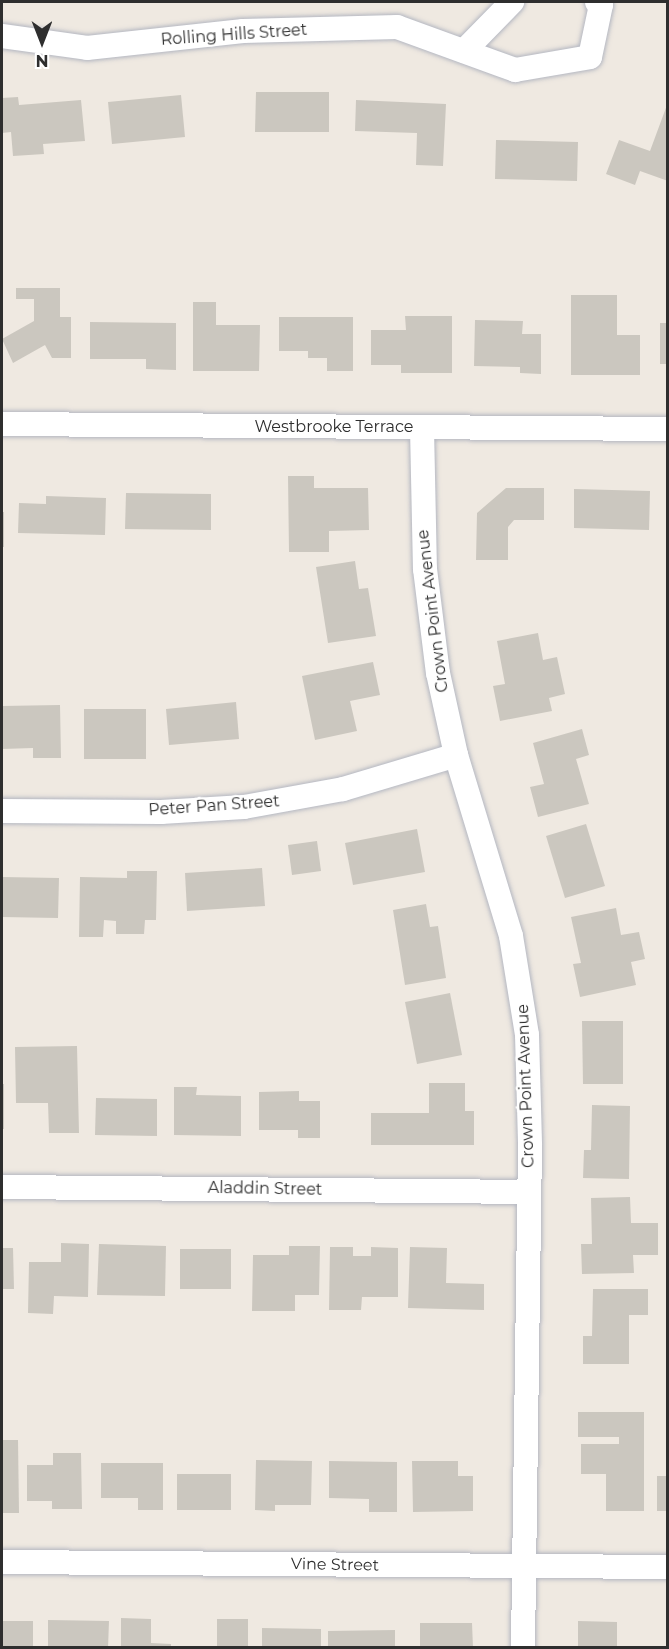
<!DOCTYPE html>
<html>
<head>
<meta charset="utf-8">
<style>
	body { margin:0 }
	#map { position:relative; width:669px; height:1649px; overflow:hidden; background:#efe9e1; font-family:Montserrat,sans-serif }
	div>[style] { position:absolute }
	.building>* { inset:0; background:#cbc7bf }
	.roads { filter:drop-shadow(0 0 2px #b4b7c1) drop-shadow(0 0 2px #b4b7c1) }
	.minor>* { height:24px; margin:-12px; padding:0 12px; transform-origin:12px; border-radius:12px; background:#fff }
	span { translate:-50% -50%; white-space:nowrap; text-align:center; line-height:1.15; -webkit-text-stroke:4.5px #fff; paint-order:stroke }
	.street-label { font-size:16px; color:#2e2e2e }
	.frame { position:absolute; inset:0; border:3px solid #2e2e2e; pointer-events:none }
	.north { position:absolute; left:12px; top:12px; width:60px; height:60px; -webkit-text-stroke:4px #fff; paint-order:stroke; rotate:180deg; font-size:16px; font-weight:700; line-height:24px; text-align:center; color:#2e2e2e }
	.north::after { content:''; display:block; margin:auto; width:21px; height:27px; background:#2e2e2e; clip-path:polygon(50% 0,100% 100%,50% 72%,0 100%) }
</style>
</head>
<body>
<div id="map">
	<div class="building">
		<div style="clip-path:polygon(256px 92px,329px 92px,329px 132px,255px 132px)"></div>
		<div style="clip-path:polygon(181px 95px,185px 137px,112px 144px,108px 102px)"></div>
		<div style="clip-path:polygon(18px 97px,19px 105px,81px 100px,85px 141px,43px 144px,44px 154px,13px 156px,11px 132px,2px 133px,2px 98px)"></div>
		<div style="clip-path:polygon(356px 100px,446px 104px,443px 166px,416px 165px,417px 133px,355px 131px)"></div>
		<div style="clip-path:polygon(667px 105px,668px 181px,640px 171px,635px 185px,606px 174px,619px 140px,650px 151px)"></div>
		<div style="clip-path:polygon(496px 140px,578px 142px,577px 181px,495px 179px)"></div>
		<div style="clip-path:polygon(16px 288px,60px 288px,60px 317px,71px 317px,71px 358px,52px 358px,45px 345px,13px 363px,2px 339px,34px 321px,34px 299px,16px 299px)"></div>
		<div style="clip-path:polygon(571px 295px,617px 295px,617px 335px,640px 335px,640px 375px,571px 375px)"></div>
		<div style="clip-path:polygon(193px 302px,216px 302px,216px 325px,260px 325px,259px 371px,193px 371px)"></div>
		<div style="clip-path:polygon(405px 316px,452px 316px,452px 373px,401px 373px,401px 365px,371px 365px,371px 330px,406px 330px)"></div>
		<div style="clip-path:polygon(279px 317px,353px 317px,353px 371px,327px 371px,327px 358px,308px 358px,308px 351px,279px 351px)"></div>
		<div style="clip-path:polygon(475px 320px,523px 321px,522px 334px,541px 334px,541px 374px,520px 373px,520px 367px,474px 366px)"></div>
		<div style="clip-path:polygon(90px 322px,176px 323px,176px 370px,146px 369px,146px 359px,90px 359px)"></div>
		<div style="clip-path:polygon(660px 323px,668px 323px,668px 364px,660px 364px)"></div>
		<div style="clip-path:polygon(288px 476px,314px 476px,314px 488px,368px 488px,369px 530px,329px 531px,329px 552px,289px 552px)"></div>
		<div style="clip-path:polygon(506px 488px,544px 488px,544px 520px,514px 520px,508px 527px,508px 560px,476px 560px,477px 513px)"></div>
		<div style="clip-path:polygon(574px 489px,650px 491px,649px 530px,574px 528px)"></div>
		<div style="clip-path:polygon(126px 493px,211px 494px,211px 530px,125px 529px)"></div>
		<div style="clip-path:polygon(46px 496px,106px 498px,105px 535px,18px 533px,19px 503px,46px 504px)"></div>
		<div style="clip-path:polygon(2px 512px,4px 512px,4px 547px,2px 547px)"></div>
		<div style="clip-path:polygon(355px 561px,359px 589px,368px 588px,376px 636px,328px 643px,316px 567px)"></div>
		<div style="clip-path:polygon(538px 633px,543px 660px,557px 657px,565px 694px,549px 698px,552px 711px,500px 721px,493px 686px,505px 684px,497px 641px)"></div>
		<div style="clip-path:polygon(373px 662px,380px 695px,350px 701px,357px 731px,315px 740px,302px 676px)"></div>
		<div style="clip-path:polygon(236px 702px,239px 739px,169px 745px,166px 709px)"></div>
		<div style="clip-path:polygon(60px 705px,61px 758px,33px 758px,33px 748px,2px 749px,2px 706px)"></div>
		<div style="clip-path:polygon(84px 709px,146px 709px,146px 759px,84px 759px)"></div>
		<div style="clip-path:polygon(582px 729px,589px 755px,576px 759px,589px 804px,538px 817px,530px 787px,544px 784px,533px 743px)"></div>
		<div style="clip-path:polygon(586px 824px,605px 886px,565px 898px,546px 836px)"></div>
		<div style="clip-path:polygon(417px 829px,425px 872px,353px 885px,345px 843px)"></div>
		<div style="clip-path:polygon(317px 841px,321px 871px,292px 875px,288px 845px)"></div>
		<div style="clip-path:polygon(262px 868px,265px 906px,187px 911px,185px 873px)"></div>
		<div style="clip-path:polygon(127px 871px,157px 871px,156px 920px,145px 920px,144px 934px,116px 934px,116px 921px,104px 920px,103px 937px,79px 937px,80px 877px,127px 878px)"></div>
		<div style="clip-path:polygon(2px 877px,59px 878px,58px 918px,2px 917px)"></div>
		<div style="clip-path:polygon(426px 904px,430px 927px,438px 926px,446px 978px,405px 985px,393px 910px)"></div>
		<div style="clip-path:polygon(616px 908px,621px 935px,639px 932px,645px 959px,631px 962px,636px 985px,580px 997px,573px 964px,581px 963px,571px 917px)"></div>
		<div style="clip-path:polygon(450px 993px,462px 1055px,417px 1064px,405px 1002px)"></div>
		<div style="clip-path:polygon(582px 1021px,623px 1021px,623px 1084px,583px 1084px)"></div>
		<div style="clip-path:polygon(77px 1046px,79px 1133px,49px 1133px,48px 1103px,16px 1103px,15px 1047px)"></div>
		<div style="clip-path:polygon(429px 1083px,465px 1083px,465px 1111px,474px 1111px,474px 1145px,371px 1145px,371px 1113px,429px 1113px)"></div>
		<div style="clip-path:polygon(2px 1084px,4px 1084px,4px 1129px,2px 1129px)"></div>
		<div style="clip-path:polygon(174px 1087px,197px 1087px,196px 1095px,241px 1096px,241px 1136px,174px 1135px)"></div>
		<div style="clip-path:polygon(299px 1091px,299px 1101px,320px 1101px,320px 1138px,298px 1138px,298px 1130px,259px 1130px,259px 1092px)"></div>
		<div style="clip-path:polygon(96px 1098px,157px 1099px,157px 1136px,95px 1135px)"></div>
		<div style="clip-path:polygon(592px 1105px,630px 1106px,629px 1179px,583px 1178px,584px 1150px,591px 1150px)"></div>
		<div style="clip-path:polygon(630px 1197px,631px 1223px,658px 1223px,658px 1255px,633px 1255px,634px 1273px,582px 1274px,581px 1244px,592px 1244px,591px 1198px)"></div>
		<div style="clip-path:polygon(61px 1243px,89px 1244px,88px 1297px,54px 1296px,53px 1314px,28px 1313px,29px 1262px,61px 1262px)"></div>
		<div style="clip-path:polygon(99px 1244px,166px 1246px,165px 1296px,97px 1295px)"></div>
		<div style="clip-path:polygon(289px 1246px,320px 1246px,319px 1295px,295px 1295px,295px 1311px,252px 1311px,253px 1255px,289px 1255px)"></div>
		<div style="clip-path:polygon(330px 1247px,353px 1247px,353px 1256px,371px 1256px,371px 1247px,398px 1248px,398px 1297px,362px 1297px,361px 1310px,329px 1310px)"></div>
		<div style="clip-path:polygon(410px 1247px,447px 1248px,446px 1283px,484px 1284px,484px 1310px,408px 1308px)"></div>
		<div style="clip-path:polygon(2px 1248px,13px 1248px,14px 1289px,2px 1289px)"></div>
		<div style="clip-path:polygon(180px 1249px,231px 1249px,231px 1289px,180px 1289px)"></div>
		<div style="clip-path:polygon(593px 1289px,648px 1289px,648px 1315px,629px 1315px,629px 1364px,583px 1364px,583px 1336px,592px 1336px)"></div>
		<div style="clip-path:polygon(578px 1412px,644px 1412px,644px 1511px,606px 1511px,606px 1474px,581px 1474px,581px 1444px,619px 1444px,619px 1437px,578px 1437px)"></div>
		<div style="clip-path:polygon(2px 1440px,18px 1440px,19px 1513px,2px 1513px)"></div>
		<div style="clip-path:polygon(53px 1453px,81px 1453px,82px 1509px,52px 1509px,52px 1501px,27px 1501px,27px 1465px,53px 1465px)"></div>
		<div style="clip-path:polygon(256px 1460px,312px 1461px,311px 1505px,275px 1505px,275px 1511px,255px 1510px)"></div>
		<div style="clip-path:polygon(329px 1461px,397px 1462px,397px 1512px,369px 1512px,369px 1499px,329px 1498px)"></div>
		<div style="clip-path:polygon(412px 1461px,458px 1461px,458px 1476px,473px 1476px,473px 1511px,413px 1512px)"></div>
		<div style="clip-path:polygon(101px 1463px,163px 1463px,163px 1510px,138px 1510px,138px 1498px,101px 1498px)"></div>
		<div style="clip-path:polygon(177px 1474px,231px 1474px,231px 1510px,177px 1510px)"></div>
		<div style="clip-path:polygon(657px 1476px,668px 1476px,668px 1511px,657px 1511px)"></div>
		<div style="clip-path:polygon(121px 1618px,151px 1619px,151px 1643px,171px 1644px,171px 1648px,121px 1648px)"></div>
		<div style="clip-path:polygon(217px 1619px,248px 1619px,248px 1648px,217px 1648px)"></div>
		<div style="clip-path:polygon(48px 1620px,109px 1621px,108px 1648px,48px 1648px)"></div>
		<div style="clip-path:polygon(2px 1621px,33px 1621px,33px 1648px,2px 1648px)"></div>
		<div style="clip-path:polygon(578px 1621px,617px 1622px,617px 1648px,578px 1648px)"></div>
		<div style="clip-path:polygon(420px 1623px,472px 1623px,473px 1648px,420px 1648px)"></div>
		<div style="clip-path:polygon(262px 1628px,321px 1629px,321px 1648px,262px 1648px)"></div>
		<div style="clip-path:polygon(395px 1630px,395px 1648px,328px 1648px,328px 1631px)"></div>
	</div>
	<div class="roads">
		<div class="minor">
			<div style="left:2px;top:36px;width:86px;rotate:8deg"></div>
			<div style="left:87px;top:48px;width:157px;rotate:-6.2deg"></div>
			<div style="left:243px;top:31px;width:154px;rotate:-1.5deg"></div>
			<div style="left:397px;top:27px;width:126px;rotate:20deg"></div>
			<div style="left:515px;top:70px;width:76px;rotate:-9.8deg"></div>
			<div style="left:590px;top:57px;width:53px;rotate:-78.1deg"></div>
			<div style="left:601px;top:5px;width:5px;rotate:-143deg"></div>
			<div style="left:464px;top:51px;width:69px;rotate:-45.6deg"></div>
			<div style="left:2px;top:424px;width:666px;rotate:0.43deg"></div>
			<div style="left:422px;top:428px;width:141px;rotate:88.8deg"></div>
			<div style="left:425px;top:569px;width:105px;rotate:82.9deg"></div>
			<div style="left:438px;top:673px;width:84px;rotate:77.6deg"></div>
			<div style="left:456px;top:755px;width:189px;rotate:73.1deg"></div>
			<div style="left:511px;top:936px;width:100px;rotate:80.8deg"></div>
			<div style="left:527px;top:1035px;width:110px;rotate:88.4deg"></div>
			<div style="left:530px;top:1145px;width:503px;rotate:90.8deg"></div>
			<div style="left:2px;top:811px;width:159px;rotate:0.4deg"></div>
			<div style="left:161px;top:812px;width:83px;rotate:-3.4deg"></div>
			<div style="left:244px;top:807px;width:101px;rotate:-10.3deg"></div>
			<div style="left:343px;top:789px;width:118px;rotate:-16.7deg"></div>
			<div style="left:2px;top:1187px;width:527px;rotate:0.54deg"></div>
			<div style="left:2px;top:1562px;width:666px;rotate:0.43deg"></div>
		</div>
	</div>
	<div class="street-label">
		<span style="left:234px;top:35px;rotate:-4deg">Rolling Hills Street</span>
		<span style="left:334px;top:427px">Westbrooke Terrace</span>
		<span style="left:433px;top:611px;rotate:-97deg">Crown Point Avenue</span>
		<span style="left:214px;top:806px;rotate:-4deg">Peter Pan Street</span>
		<span style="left:526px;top:1086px;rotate:-92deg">Crown Point Avenue</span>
		<span style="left:265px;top:1189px;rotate:1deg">Aladdin Street</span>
		<span style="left:335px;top:1565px;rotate:1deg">Vine Street</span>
	</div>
	<div class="frame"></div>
	<div class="north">N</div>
</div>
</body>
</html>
